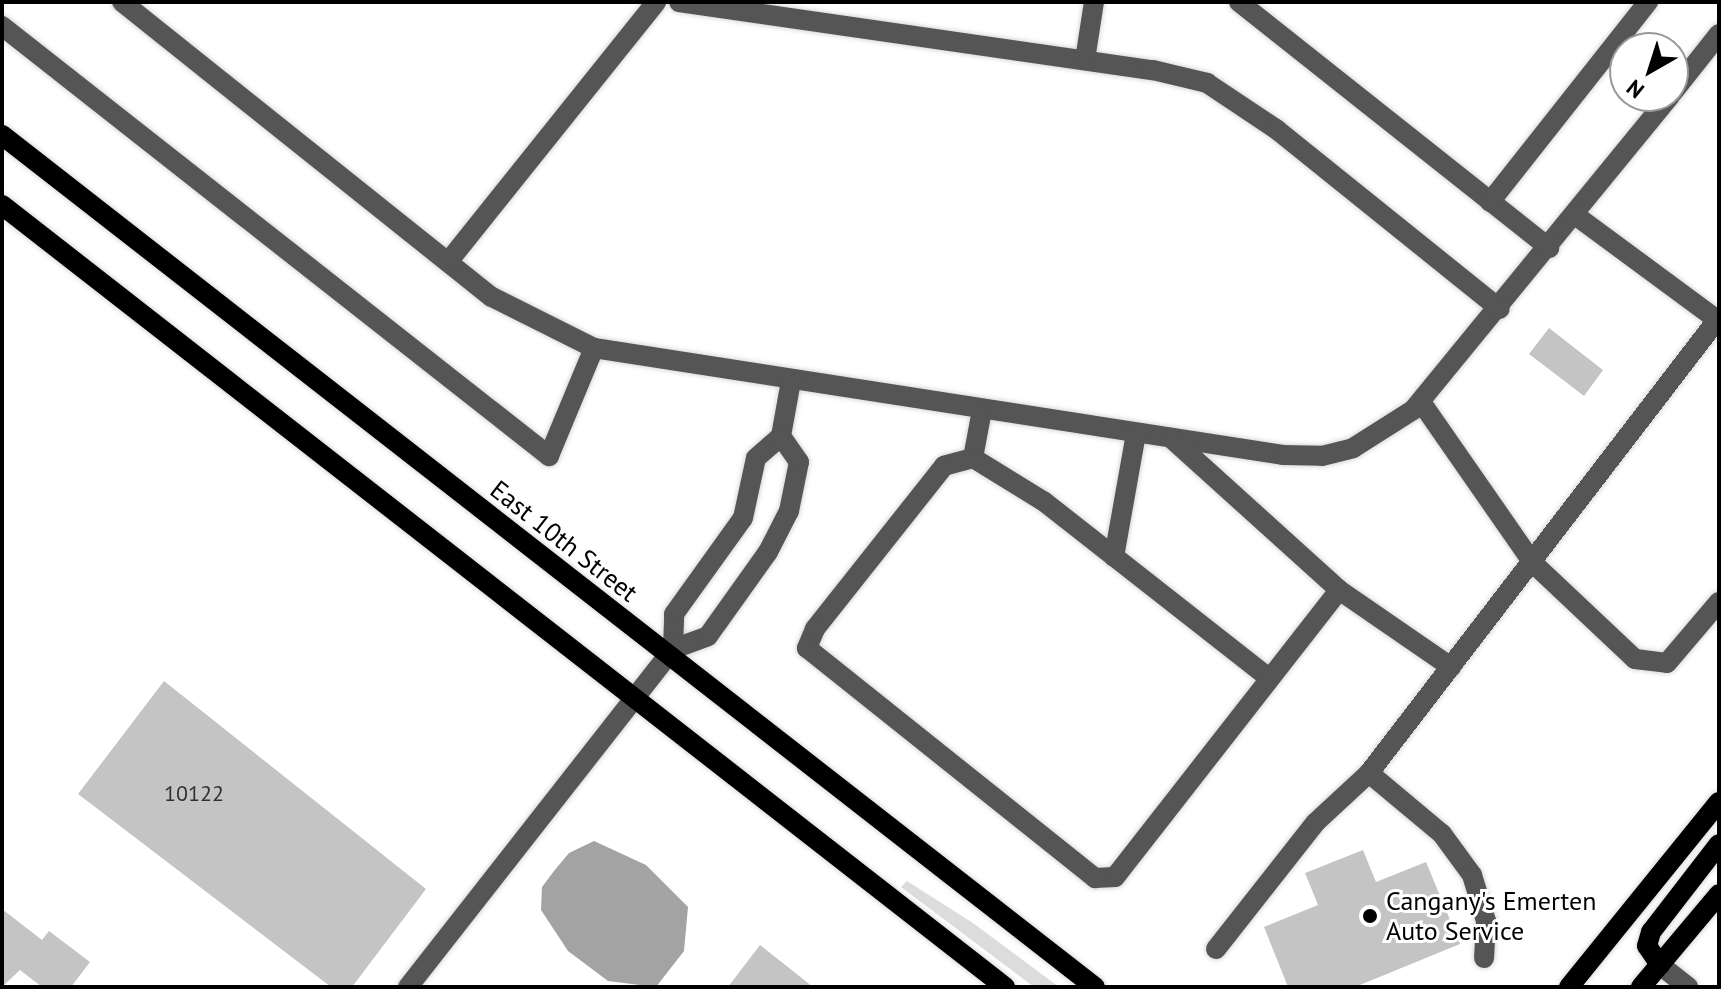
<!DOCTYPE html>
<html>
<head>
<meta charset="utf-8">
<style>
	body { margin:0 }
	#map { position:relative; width:1721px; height:989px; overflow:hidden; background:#fff; font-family:"PT Sans",sans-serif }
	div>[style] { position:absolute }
	.green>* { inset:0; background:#dcdcdc }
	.water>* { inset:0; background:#a3a3a3 }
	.building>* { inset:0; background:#c4c4c4 }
	.roads { filter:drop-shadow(0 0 2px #dbdbdb) drop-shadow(0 0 2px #dbdbdb) }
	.minor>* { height:20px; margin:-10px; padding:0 10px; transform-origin:10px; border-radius:10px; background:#555 }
	.major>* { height:20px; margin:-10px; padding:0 10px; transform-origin:10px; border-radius:10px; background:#000 }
	.dots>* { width:22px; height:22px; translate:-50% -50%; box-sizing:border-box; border:4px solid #fff; border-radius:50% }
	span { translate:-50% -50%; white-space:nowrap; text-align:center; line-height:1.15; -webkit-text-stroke:6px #fff; paint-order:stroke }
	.number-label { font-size:22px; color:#313131 }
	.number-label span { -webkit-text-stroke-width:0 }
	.street-label { font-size:26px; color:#000 }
	.poi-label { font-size:26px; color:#000 }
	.left { translate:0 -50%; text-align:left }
	.frame { position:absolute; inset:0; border:4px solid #000; pointer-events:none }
	.north { position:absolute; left:1609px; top:32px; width:80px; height:80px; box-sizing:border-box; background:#fff; border:2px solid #999; border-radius:50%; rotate:219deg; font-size:22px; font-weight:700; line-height:32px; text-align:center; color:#000 }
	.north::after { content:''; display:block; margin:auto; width:28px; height:36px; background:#000; clip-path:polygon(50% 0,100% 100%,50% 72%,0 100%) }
</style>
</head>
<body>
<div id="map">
	<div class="green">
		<div style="clip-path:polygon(907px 881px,973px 923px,1059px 987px,1034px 987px,901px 887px)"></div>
	</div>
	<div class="water">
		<div style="clip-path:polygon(594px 841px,646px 865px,688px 907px,684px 951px,656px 987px,608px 981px,568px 951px,541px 910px,542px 887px,554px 871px,569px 853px)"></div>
	</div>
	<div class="building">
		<div style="clip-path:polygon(1549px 328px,1603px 370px,1584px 396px,1529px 354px)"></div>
		<div style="clip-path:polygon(164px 681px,426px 889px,352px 987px,331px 987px,78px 794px)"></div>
		<div style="clip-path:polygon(1363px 850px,1376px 882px,1426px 862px,1460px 944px,1355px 987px,1288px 987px,1264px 927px,1318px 905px,1305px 873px)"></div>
		<div style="clip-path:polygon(2px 909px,42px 940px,49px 931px,90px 962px,71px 987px,42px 987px,20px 970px,2px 987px)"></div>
		<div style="clip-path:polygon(760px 945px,813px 987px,728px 987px)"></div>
	</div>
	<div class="roads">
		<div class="minor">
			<div style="left:122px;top:2px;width:473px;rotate:38.6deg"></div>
			<div style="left:492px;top:297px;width:114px;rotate:26.6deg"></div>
			<div style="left:594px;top:348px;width:697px;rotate:8.83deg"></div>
			<div style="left:1283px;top:455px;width:39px;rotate:1deg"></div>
			<div style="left:1322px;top:456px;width:32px;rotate:-14deg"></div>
			<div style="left:1353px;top:448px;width:71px;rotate:-32.3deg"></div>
			<div style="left:1413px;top:410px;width:406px;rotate:-50.7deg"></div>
			<div style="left:679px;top:2px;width:479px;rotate:8.2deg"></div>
			<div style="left:1153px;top:70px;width:56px;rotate:13.5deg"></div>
			<div style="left:1207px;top:83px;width:83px;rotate:33.7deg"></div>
			<div style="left:1276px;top:129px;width:287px;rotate:38.8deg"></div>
			<div style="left:1239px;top:2px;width:396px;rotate:38.4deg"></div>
			<div style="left:2px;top:26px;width:696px;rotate:38.17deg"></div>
			<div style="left:549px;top:456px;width:117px;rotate:-67.4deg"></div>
			<div style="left:1085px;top:60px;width:59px;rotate:-81.2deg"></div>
			<div style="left:1673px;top:92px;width:74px;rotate:-51.6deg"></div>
			<div style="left:1490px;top:202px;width:255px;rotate:-51.7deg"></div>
			<div style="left:1575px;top:215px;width:179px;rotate:36.4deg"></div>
			<div style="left:448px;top:262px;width:333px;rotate:-51.3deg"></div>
			<div style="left:1421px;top:402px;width:196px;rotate:55.2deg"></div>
			<div style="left:1533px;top:563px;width:140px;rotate:43.3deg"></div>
			<div style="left:1635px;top:659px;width:32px;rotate:7deg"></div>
			<div style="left:1667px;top:663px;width:80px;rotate:-49.6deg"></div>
			<div style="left:1171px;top:438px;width:227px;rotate:42.1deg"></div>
			<div style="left:973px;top:458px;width:49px;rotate:-79.4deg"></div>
			<div style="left:1114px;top:557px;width:126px;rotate:-79.9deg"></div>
			<div style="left:673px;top:649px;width:35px;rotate:-88deg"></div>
			<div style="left:674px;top:614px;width:118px;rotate:-54.3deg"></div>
			<div style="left:743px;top:518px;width:61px;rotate:-77.8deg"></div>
			<div style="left:756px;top:458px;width:33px;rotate:-41deg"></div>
			<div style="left:781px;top:436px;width:56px;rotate:-79.7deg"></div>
			<div style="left:1269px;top:678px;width:287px;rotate:-141.9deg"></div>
			<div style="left:1043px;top:501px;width:82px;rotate:-148.4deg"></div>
			<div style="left:973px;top:458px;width:30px;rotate:165deg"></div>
			<div style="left:944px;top:466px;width:208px;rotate:128.4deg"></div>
			<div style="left:815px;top:629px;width:21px;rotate:113deg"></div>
			<div style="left:807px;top:648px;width:369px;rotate:38.6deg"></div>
			<div style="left:1095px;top:878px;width:20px;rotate:-3deg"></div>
			<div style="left:1115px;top:877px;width:364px;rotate:-52deg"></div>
			<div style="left:1339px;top:590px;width:136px;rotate:34.5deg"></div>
			<div style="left:1369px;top:773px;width:95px;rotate:39.9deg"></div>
			<div style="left:1442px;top:834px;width:51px;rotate:53.8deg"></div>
			<div style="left:1472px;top:875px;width:48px;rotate:73.1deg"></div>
			<div style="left:1486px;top:921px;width:37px;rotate:93deg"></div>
			<div style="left:1216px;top:949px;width:160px;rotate:-51.8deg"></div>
			<div style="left:1315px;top:823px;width:74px;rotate:-42.8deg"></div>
			<div style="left:1369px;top:773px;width:571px;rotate:-52.47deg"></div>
			<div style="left:1660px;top:965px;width:36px;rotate:38deg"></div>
			<div style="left:408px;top:987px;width:429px;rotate:-51.9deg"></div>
			<div style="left:673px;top:649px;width:37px;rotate:-20deg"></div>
			<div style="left:708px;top:636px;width:103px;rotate:-54.5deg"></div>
			<div style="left:768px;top:552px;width:46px;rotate:-62.9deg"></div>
			<div style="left:789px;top:511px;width:50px;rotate:-78.5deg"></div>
			<div style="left:799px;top:462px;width:32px;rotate:-125deg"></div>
		</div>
		<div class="major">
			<div style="left:2px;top:135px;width:1386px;rotate:37.94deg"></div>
			<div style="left:2px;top:205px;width:1272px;rotate:37.94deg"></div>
			<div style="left:1660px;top:965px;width:23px;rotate:-124deg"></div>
			<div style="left:1647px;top:946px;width:15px;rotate:-74deg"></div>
			<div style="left:1651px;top:932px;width:111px;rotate:-52.3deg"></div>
			<div style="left:1569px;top:987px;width:238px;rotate:-51deg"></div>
			<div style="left:1641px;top:987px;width:121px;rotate:-50deg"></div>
		</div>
	</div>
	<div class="dots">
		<div style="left:1370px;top:916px;background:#000"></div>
	</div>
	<div class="number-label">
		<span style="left:194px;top:794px">10122</span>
	</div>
	<div class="street-label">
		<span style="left:564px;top:541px;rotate:38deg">East 10th Street</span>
	</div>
	<div class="poi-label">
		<span class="left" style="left:1386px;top:916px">Cangany's Emerten<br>Auto Service</span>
	</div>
	<div class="frame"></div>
	<div class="north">N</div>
</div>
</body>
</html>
